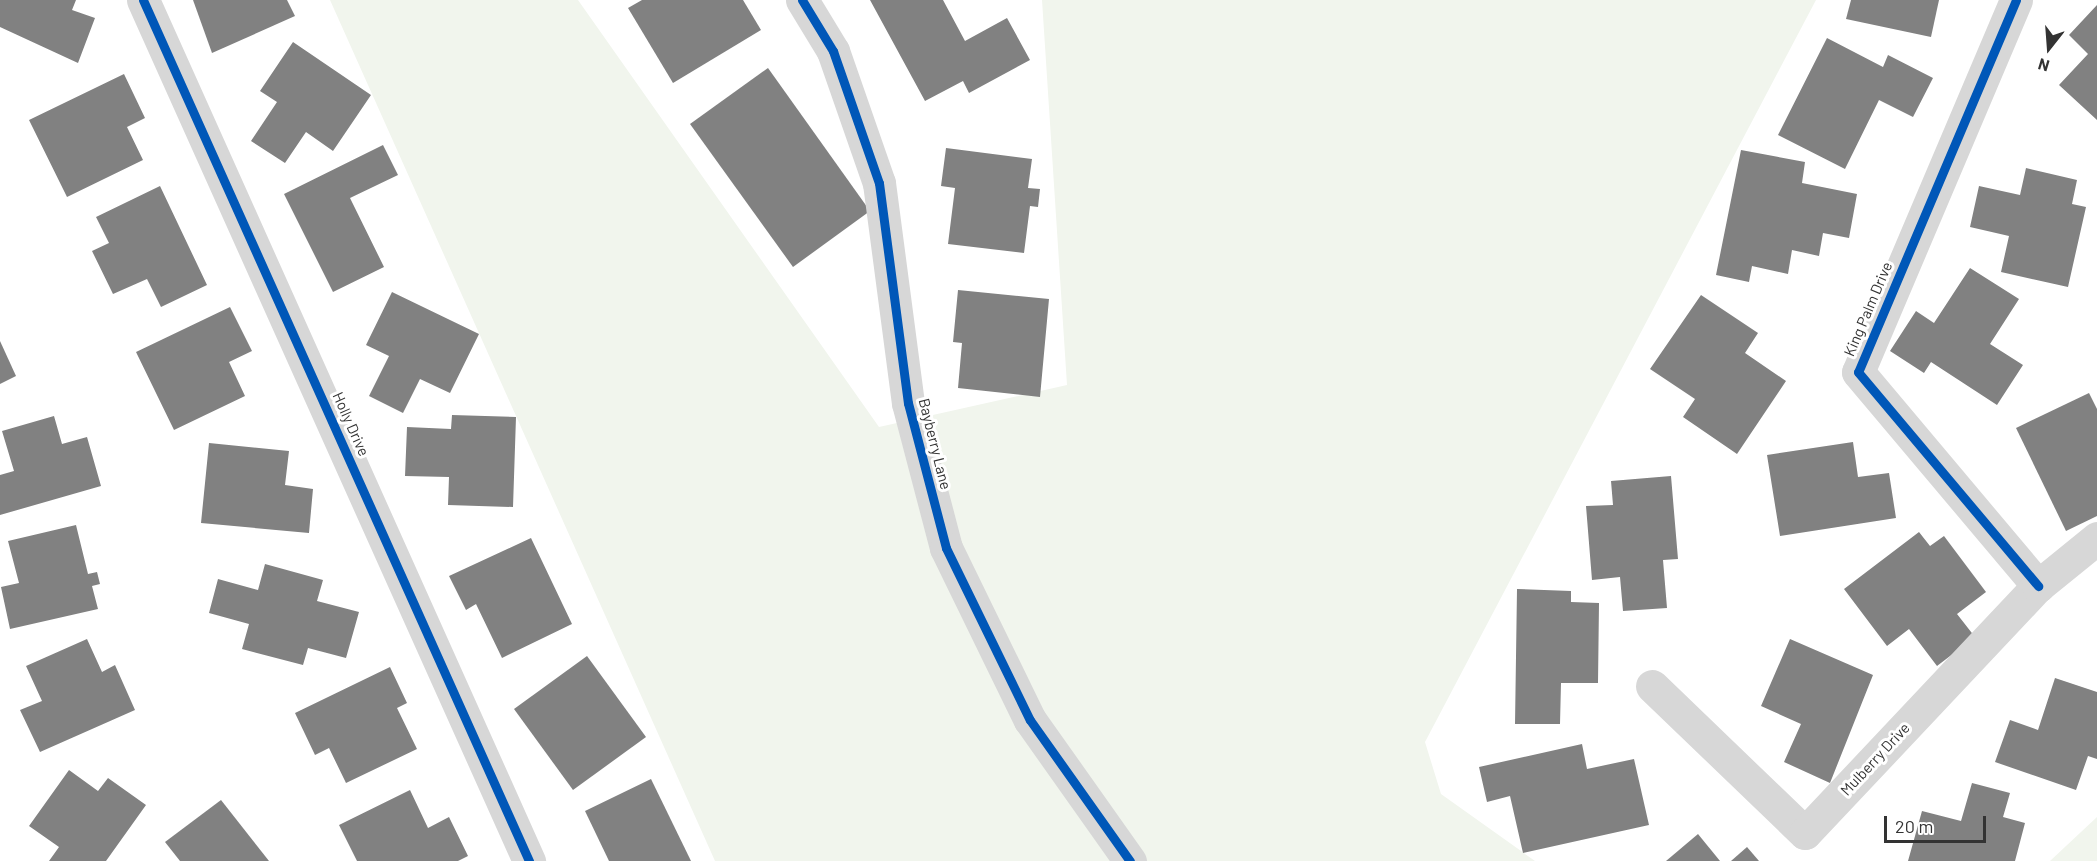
<!DOCTYPE html>
<html>
<head>
<meta charset="utf-8">
<style>
	body { margin:0 }
	#map { position:relative; width:2097px; height:861px; overflow:hidden; background:#fff; font-family:Barlow,sans-serif }
	div>[style] { position:absolute }
	.green>* { inset:0; background:#f1f5ed }
	.building>* { inset:0; background:#818181 }
	.minor>* { height:33px; margin:-16.5px; padding:0 16.5px; transform-origin:16.5px; border-radius:16.5px; background:#d7d7d7 }
	.cycleway>* { height:9px; margin:-4.5px; padding:0 4.5px; transform-origin:4.5px; border-radius:4.5px; background:#0057b8 }
	span { translate:-50% -50%; white-space:nowrap; text-align:center; line-height:1.15; -webkit-text-stroke:6px #fff; paint-order:stroke }
	.street-label { font-size:15px; color:#333 }
	.north { position:absolute; left:2019px; top:18px; width:60px; height:60px; -webkit-text-stroke:4px #fff; paint-order:stroke; rotate:197deg; font-size:16px; font-weight:700; line-height:24px; text-align:center; color:#333 }
	.north::after { content:''; display:block; margin:auto; width:21px; height:27px; background:#333; clip-path:polygon(50% 0,100% 100%,50% 72%,0 100%) }
	.scale { position:absolute; left:1884px; top:816px; width:102px; height:27px; box-sizing:border-box; border:3px solid #333; border-top:0; padding-left:8px; font-size:18px; line-height:21px; white-space:nowrap; color:#333; -webkit-text-stroke:4px #fff; paint-order:stroke }
</style>
</head>
<body>
<div id="map">
	<div class="green">
		<div style="clip-path:polygon(330px 0,578px 0,879px 427px,1067px 385px,1042px 0,1816px 0,1425px 742px,1441px 794px,1535px 861px,715px 861px)"></div>
		<div style="clip-path:polygon(2097px 817px,2097px 861px,2050px 861px)"></div>
	</div>
	<div class="building">
		<div style="clip-path:polygon(0 0,76px 0,72px 10px,95px 18px,78px 63px,0 27px)"></div>
		<div style="clip-path:polygon(193px 0,287px 0,295px 16px,212px 53px)"></div>
		<div style="clip-path:polygon(642px 0,743px 0,761px 30px,673px 83px,628px 8px)"></div>
		<div style="clip-path:polygon(870px 0,943px 0,965px 41px,1007px 18px,1030px 60px,969px 93px,963px 81px,925px 101px)"></div>
		<div style="clip-path:polygon(1851px 0,1939px 0,1931px 37px,1846px 19px)"></div>
		<div style="clip-path:polygon(2097px 5px,2097px 120px,2059px 85px,2088px 54px,2069px 35px)"></div>
		<div style="clip-path:polygon(1827px 38px,1883px 67px,1888px 55px,1933px 78px,1913px 117px,1879px 100px,1845px 169px,1778px 135px)"></div>
		<div style="clip-path:polygon(293px 42px,371px 95px,333px 151px,306px 132px,285px 163px,251px 141px,277px 102px,260px 91px)"></div>
		<div style="clip-path:polygon(768px 68px,870px 211px,793px 267px,690px 124px)"></div>
		<div style="clip-path:polygon(124px 74px,145px 118px,127px 127px,143px 160px,67px 197px,29px 120px)"></div>
		<div style="clip-path:polygon(383px 145px,398px 175px,350px 198px,384px 267px,333px 292px,284px 194px)"></div>
		<div style="clip-path:polygon(946px 148px,1032px 159px,1028px 188px,1040px 189px,1038px 207px,1030px 206px,1024px 253px,948px 244px,955px 188px,941px 186px)"></div>
		<div style="clip-path:polygon(1741px 150px,1805px 162px,1802px 183px,1857px 194px,1849px 238px,1823px 233px,1819px 256px,1792px 250px,1788px 274px,1752px 266px,1749px 282px,1716px 275px)"></div>
		<div style="clip-path:polygon(2026px 168px,2077px 180px,2072px 204px,2086px 207px,2068px 287px,2001px 272px,2009px 236px,1970px 227px,1979px 186px,2020px 195px)"></div>
		<div style="clip-path:polygon(160px 186px,207px 285px,161px 307px,147px 279px,113px 294px,92px 251px,109px 243px,96px 217px)"></div>
		<div style="clip-path:polygon(1970px 268px,2019px 299px,1990px 344px,2023px 365px,1997px 405px,1931px 362px,1924px 373px,1890px 351px,1916px 311px,1934px 323px)"></div>
		<div style="clip-path:polygon(958px 290px,1049px 299px,1040px 397px,958px 388px,962px 343px,953px 342px)"></div>
		<div style="clip-path:polygon(392px 292px,479px 334px,450px 393px,420px 379px,403px 413px,369px 396px,389px 356px,366px 345px)"></div>
		<div style="clip-path:polygon(1701px 295px,1758px 333px,1745px 353px,1786px 381px,1737px 454px,1683px 417px,1695px 399px,1650px 369px)"></div>
		<div style="clip-path:polygon(230px 307px,252px 351px,229px 362px,245px 396px,174px 430px,136px 352px)"></div>
		<div style="clip-path:polygon(0 341px,16px 376px,0 384px)"></div>
		<div style="clip-path:polygon(2089px 393px,2097px 409px,2097px 516px,2066px 531px,2016px 428px)"></div>
		<div style="clip-path:polygon(452px 415px,516px 417px,513px 507px,448px 505px,449px 477px,405px 476px,407px 427px,451px 429px)"></div>
		<div style="clip-path:polygon(54px 416px,62px 444px,87px 437px,101px 486px,0 515px,0 475px,14px 471px,2px 431px)"></div>
		<div style="clip-path:polygon(1853px 442px,1858px 477px,1889px 473px,1896px 518px,1780px 536px,1767px 455px)"></div>
		<div style="clip-path:polygon(209px 443px,289px 451px,285px 485px,313px 489px,309px 533px,201px 523px)"></div>
		<div style="clip-path:polygon(1671px 476px,1678px 559px,1663px 560px,1667px 608px,1623px 611px,1620px 577px,1592px 580px,1586px 506px,1613px 505px,1611px 481px)"></div>
		<div style="clip-path:polygon(76px 525px,88px 574px,97px 572px,100px 584px,92px 586px,98px 609px,10px 629px,1px 587px,19px 583px,8px 541px)"></div>
		<div style="clip-path:polygon(1919px 532px,1930px 546px,1944px 536px,1986px 592px,1957px 614px,1975px 637px,1937px 666px,1909px 629px,1887px 646px,1844px 589px)"></div>
		<div style="clip-path:polygon(531px 538px,572px 624px,502px 658px,476px 604px,466px 610px,449px 576px)"></div>
		<div style="clip-path:polygon(265px 564px,323px 580px,317px 601px,359px 612px,346px 658px,308px 648px,303px 665px,242px 649px,249px 624px,209px 613px,218px 579px,258px 590px)"></div>
		<div style="clip-path:polygon(1517px 589px,1571px 591px,1571px 602px,1599px 603px,1598px 683px,1561px 683px,1560px 724px,1515px 724px)"></div>
		<div style="clip-path:polygon(87px 639px,102px 672px,115px 665px,135px 710px,40px 752px,20px 710px,42px 701px,26px 666px)"></div>
		<div style="clip-path:polygon(1790px 639px,1873px 675px,1830px 783px,1784px 762px,1801px 724px,1761px 706px)"></div>
		<div style="clip-path:polygon(587px 656px,646px 737px,573px 790px,514px 709px)"></div>
		<div style="clip-path:polygon(390px 667px,407px 703px,397px 708px,417px 749px,346px 783px,329px 748px,315px 755px,295px 713px)"></div>
		<div style="clip-path:polygon(2055px 678px,2097px 692px,2097px 759px,2088px 756px,2076px 790px,1995px 762px,2010px 720px,2038px 730px)"></div>
		<div style="clip-path:polygon(1582px 744px,1587px 769px,1634px 759px,1649px 825px,1523px 853px,1510px 796px,1487px 802px,1479px 767px)"></div>
		<div style="clip-path:polygon(69px 770px,98px 791px,108px 778px,146px 805px,106px 861px,49px 861px,59px 847px,29px 826px)"></div>
		<div style="clip-path:polygon(651px 779px,691px 861px,609px 861px,585px 811px)"></div>
		<div style="clip-path:polygon(1972px 783px,2010px 793px,2003px 817px,2025px 823px,2015px 861px,1908px 861px,1922px 811px,1961px 821px)"></div>
		<div style="clip-path:polygon(410px 790px,428px 828px,449px 817px,468px 856px,458px 861px,357px 861px,339px 825px)"></div>
		<div style="clip-path:polygon(221px 800px,269px 861px,180px 861px,165px 842px)"></div>
		<div style="clip-path:polygon(1698px 834px,1720px 861px,1666px 861px)"></div>
		<div style="clip-path:polygon(1747px 847px,1759px 861px,1731px 861px)"></div>
	</div>
	<div class="minor">
		<div style="left:143px;top:0;width:944px;rotate:65.85deg"></div>
		<div style="left:802px;top:0;width:60px;rotate:58.7deg"></div>
		<div style="left:833px;top:51px;width:140px;rotate:70.8deg"></div>
		<div style="left:879px;top:183px;width:222px;rotate:82.5deg"></div>
		<div style="left:908px;top:403px;width:150px;rotate:75.3deg"></div>
		<div style="left:946px;top:548px;width:191px;rotate:64deg"></div>
		<div style="left:1030px;top:720px;width:173px;rotate:54.7deg"></div>
		<div style="left:2016px;top:0;width:404px;rotate:113deg"></div>
		<div style="left:1858px;top:372px;width:280px;rotate:49.9deg"></div>
		<div style="left:1652px;top:686px;width:212px;rotate:43.9deg"></div>
		<div style="left:1805px;top:833px;width:340px;rotate:-46.7deg"></div>
		<div style="left:2038px;top:586px;width:76px;rotate:-39.1deg"></div>
	</div>
	<div class="cycleway">
		<div style="left:143px;top:0;width:944px;rotate:65.85deg"></div>
		<div style="left:802px;top:0;width:60px;rotate:58.7deg"></div>
		<div style="left:833px;top:51px;width:140px;rotate:70.8deg"></div>
		<div style="left:879px;top:183px;width:222px;rotate:82.5deg"></div>
		<div style="left:908px;top:403px;width:150px;rotate:75.3deg"></div>
		<div style="left:946px;top:548px;width:191px;rotate:64deg"></div>
		<div style="left:1030px;top:720px;width:173px;rotate:54.7deg"></div>
		<div style="left:2016px;top:0;width:404px;rotate:113deg"></div>
		<div style="left:1858px;top:372px;width:280px;rotate:49.9deg"></div>
	</div>
	<div class="street-label">
		<span style="left:1868px;top:309px;rotate:-67deg">King Palm Drive</span>
		<span style="left:351px;top:424px;rotate:66deg">Holly Drive</span>
		<span style="left:935px;top:444px;rotate:76deg">Bayberry Lane</span>
		<span style="left:1875px;top:759px;rotate:-47deg">Mulberry Drive</span>
	</div>
	<div class="north">N</div>
	<div class="scale">20 m</div>
</div>
</body>
</html>
